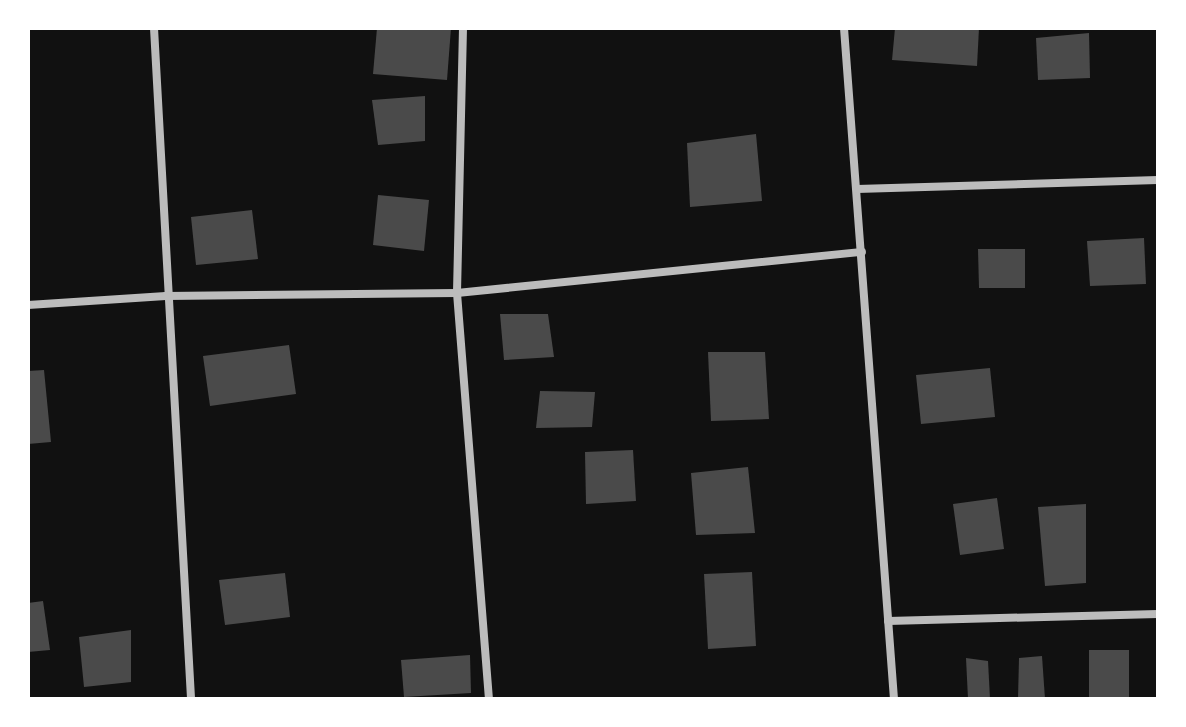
<!DOCTYPE html>
<html>
<head>
<meta charset="utf-8">
<style>
	body { margin:0 }
	#map { position:relative; width:1186px; height:727px; overflow:hidden; background:#111; font-family:"PT Sans",sans-serif }
	div>[style] { position:absolute }
	.building>* { inset:0; background:#4a4a4a }
	.minor>* { height:8px; margin:-4px; padding:0 4px; transform-origin:4px; border-radius:4px; background:#bcbcbc }
	span { translate:-50% -50%; white-space:nowrap; text-align:center; line-height:1.15; -webkit-text-stroke:7px #fff; paint-order:stroke }
	.frame { position:absolute; inset:0; border:30px solid #fff; pointer-events:none }
</style>
</head>
<body>
<div id="map">
	<div class="building">
		<div style="clip-path:polygon(377px 28px,451px 28px,447px 80px,373px 74px)"></div>
		<div style="clip-path:polygon(895px 28px,979px 28px,977px 66px,892px 60px)"></div>
		<div style="clip-path:polygon(1089px 33px,1090px 78px,1038px 80px,1036px 38px)"></div>
		<div style="clip-path:polygon(425px 96px,425px 141px,378px 145px,372px 100px)"></div>
		<div style="clip-path:polygon(756px 134px,762px 201px,690px 207px,687px 143px)"></div>
		<div style="clip-path:polygon(378px 195px,429px 200px,424px 251px,373px 245px)"></div>
		<div style="clip-path:polygon(252px 210px,258px 259px,196px 265px,191px 217px)"></div>
		<div style="clip-path:polygon(1144px 238px,1146px 284px,1090px 286px,1087px 241px)"></div>
		<div style="clip-path:polygon(978px 249px,1025px 249px,1025px 288px,979px 288px)"></div>
		<div style="clip-path:polygon(500px 314px,548px 314px,554px 357px,504px 360px)"></div>
		<div style="clip-path:polygon(289px 345px,296px 394px,210px 406px,203px 356px)"></div>
		<div style="clip-path:polygon(708px 352px,765px 352px,769px 419px,711px 421px)"></div>
		<div style="clip-path:polygon(990px 368px,995px 417px,921px 424px,916px 375px)"></div>
		<div style="clip-path:polygon(44px 370px,51px 442px,28px 444px,28px 371px)"></div>
		<div style="clip-path:polygon(540px 391px,595px 392px,592px 427px,536px 428px)"></div>
		<div style="clip-path:polygon(633px 450px,636px 501px,586px 504px,585px 452px)"></div>
		<div style="clip-path:polygon(748px 467px,755px 533px,696px 535px,691px 473px)"></div>
		<div style="clip-path:polygon(997px 498px,1004px 549px,960px 555px,953px 504px)"></div>
		<div style="clip-path:polygon(1086px 504px,1086px 583px,1045px 586px,1038px 507px)"></div>
		<div style="clip-path:polygon(752px 572px,756px 646px,708px 649px,704px 574px)"></div>
		<div style="clip-path:polygon(285px 573px,290px 617px,225px 625px,219px 580px)"></div>
		<div style="clip-path:polygon(43px 601px,50px 650px,28px 652px,28px 603px)"></div>
		<div style="clip-path:polygon(131px 630px,131px 682px,84px 687px,79px 637px)"></div>
		<div style="clip-path:polygon(1089px 650px,1129px 650px,1129px 699px,1089px 699px)"></div>
		<div style="clip-path:polygon(470px 655px,471px 693px,404px 697px,401px 660px)"></div>
		<div style="clip-path:polygon(1042px 656px,1045px 699px,1018px 699px,1019px 658px)"></div>
		<div style="clip-path:polygon(966px 658px,988px 661px,990px 699px,968px 699px)"></div>
	</div>
	<div class="minor">
		<div style="left:154px;top:28px;width:672px;rotate:86.84deg"></div>
		<div style="left:463px;top:28px;width:265px;rotate:91.3deg"></div>
		<div style="left:457px;top:293px;width:407px;rotate:85.5deg"></div>
		<div style="left:844px;top:28px;width:673px;rotate:85.74deg"></div>
		<div style="left:857px;top:189px;width:301px;rotate:-1.7deg"></div>
		<div style="left:28px;top:305px;width:138px;rotate:-3.7deg"></div>
		<div style="left:166px;top:296px;width:291px;rotate:-0.6deg"></div>
		<div style="left:457px;top:293px;width:407px;rotate:-5.8deg"></div>
		<div style="left:888px;top:621px;width:270px;rotate:-1.5deg"></div>
	</div>
	<div class="frame"></div>
</div>
</body>
</html>
